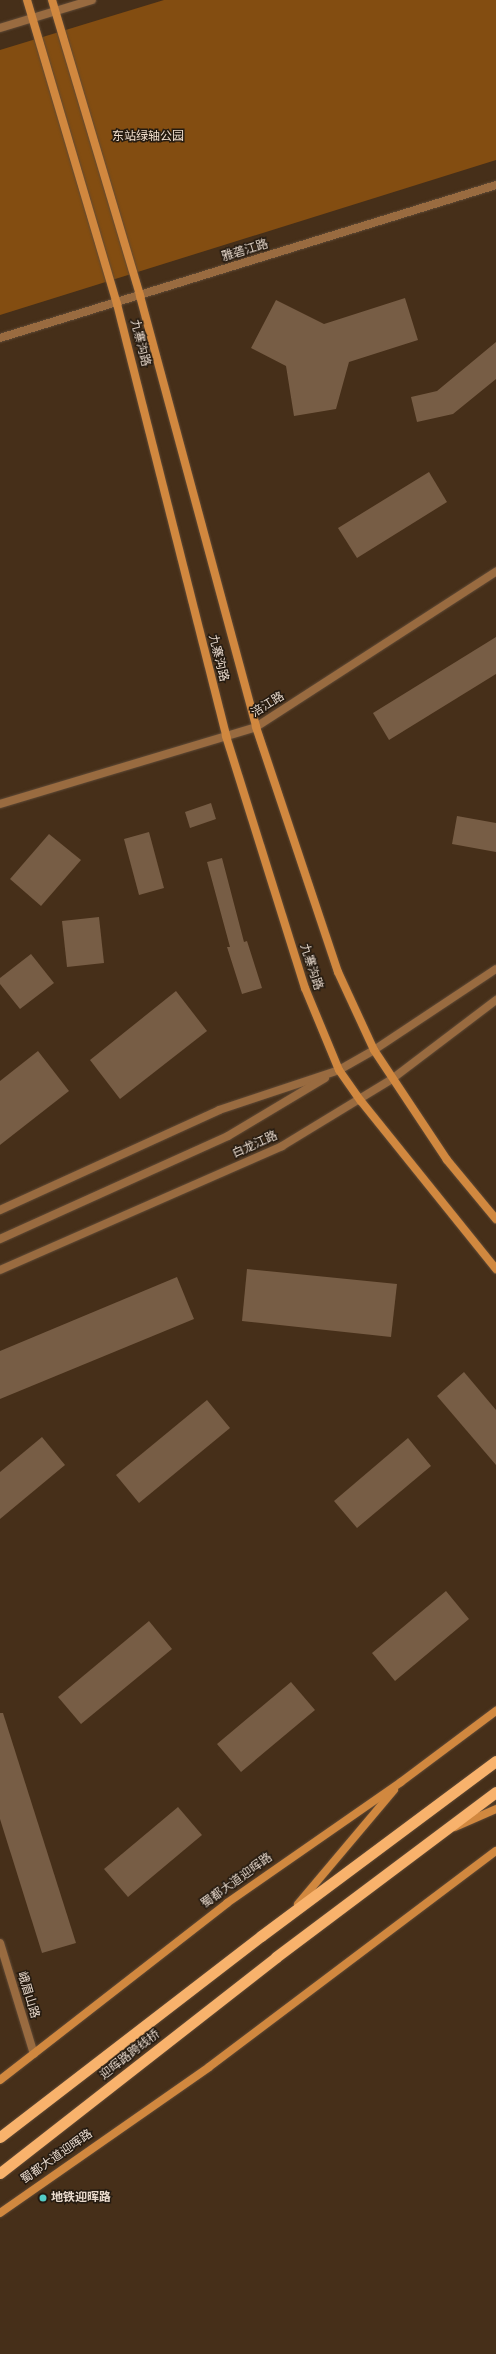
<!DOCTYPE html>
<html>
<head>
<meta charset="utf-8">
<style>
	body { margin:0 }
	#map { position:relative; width:496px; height:2354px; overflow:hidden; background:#462f19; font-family:"Varela Round","Noto Sans SC",sans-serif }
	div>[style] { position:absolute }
	.green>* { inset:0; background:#834d11 }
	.building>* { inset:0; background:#775d45 }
	.roads { filter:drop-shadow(0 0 1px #604a36) drop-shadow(0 0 1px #604a36) }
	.minor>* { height:8px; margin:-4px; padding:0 4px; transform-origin:4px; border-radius:4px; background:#996b40 }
	.tertiary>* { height:8px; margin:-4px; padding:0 4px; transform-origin:4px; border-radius:4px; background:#996b40 }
	.secondary>* { height:8px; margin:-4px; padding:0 4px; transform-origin:4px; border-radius:4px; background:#d1883f }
	.trunk>* { height:11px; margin:-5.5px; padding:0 5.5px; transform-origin:5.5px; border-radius:5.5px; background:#f8b26c }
	.dots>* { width:11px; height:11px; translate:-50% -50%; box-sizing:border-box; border:2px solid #241a10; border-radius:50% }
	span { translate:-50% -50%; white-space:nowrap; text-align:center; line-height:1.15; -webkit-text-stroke:3px #241a10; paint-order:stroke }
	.park-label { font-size:12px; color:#f1decd }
	.street-label { font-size:12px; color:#e9dacd }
	.poi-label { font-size:12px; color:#e9dacd; font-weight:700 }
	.left { translate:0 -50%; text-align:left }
</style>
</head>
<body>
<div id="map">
	<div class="green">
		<div style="clip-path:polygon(164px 0,496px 0,496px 160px,0 315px,0 50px)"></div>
	</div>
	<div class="building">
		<div style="clip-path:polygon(405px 298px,418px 340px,349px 362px,336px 409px,294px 416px,286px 366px,251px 348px,276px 300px,324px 324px)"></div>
		<div style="clip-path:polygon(496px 342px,496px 379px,453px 414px,417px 422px,411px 397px,437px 391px)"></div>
		<div style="clip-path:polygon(429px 472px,447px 502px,357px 558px,338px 528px)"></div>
		<div style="clip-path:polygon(496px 637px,496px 674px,389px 740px,373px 713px)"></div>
		<div style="clip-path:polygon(211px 803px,216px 819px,190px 828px,185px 812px)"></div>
		<div style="clip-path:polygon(457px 816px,496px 823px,496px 852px,452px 844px)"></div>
		<div style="clip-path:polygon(149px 832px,164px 888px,139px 895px,124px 839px)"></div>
		<div style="clip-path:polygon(49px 834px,81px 860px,41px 906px,10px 879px)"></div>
		<div style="clip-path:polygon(222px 858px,244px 942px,247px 941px,262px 988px,242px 994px,227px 947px,230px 947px,207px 862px)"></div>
		<div style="clip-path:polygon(99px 917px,104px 963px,67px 967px,62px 921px)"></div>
		<div style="clip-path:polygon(31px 954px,54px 983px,20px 1009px,0 984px,0 978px)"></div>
		<div style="clip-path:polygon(176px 991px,207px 1031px,120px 1099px,90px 1060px)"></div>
		<div style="clip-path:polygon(38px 1051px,69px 1091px,0 1145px,0 1081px)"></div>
		<div style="clip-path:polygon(247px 1269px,397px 1284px,391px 1337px,242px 1321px)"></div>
		<div style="clip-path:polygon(177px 1277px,194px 1319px,0 1399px,0 1351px)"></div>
		<div style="clip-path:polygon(464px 1372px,496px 1410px,496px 1465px,437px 1396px)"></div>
		<div style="clip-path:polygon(207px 1400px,230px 1428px,139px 1503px,116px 1475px)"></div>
		<div style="clip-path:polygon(42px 1437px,65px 1465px,0 1519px,0 1472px)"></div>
		<div style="clip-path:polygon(408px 1438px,431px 1466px,357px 1528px,334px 1501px)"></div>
		<div style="clip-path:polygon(446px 1591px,469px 1619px,395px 1681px,372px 1653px)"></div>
		<div style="clip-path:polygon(149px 1621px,172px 1649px,81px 1724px,58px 1697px)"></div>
		<div style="clip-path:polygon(291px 1682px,315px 1710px,241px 1772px,217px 1744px)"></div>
		<div style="clip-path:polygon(0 1713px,3px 1713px,76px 1943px,42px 1953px,0 1819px)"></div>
		<div style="clip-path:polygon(178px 1807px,202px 1835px,128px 1897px,104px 1869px)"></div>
	</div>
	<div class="roads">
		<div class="minor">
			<div style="left:0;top:804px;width:267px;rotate:-16.7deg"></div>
			<div style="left:256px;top:727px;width:286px;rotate:-32.9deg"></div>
		</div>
		<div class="tertiary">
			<div style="left:0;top:28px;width:96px;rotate:-16.9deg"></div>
			<div style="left:0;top:338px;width:519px;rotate:-17.14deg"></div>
			<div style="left:0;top:1210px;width:241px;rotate:-24.5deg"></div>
			<div style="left:219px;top:1110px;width:126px;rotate:-18.4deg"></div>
			<div style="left:339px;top:1070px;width:40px;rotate:-29.7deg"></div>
			<div style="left:374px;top:1050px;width:146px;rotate:-33.6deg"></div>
			<div style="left:0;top:1239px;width:250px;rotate:-24.3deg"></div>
			<div style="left:228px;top:1136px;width:113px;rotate:-30.9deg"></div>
			<div style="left:0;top:1270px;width:308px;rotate:-23.7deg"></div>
			<div style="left:282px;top:1146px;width:129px;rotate:-31.3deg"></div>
			<div style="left:392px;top:1079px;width:131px;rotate:-37.2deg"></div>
			<div style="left:0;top:1943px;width:116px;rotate:73deg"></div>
		</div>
		<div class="secondary">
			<div style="left:27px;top:0;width:317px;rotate:73.5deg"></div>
			<div style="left:117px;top:304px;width:446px;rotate:75.8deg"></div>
			<div style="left:226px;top:736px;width:264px;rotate:72.6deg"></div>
			<div style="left:305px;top:988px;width:89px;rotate:67.5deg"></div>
			<div style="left:339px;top:1070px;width:38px;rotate:55deg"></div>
			<div style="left:361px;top:1101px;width:216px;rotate:51.2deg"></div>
			<div style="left:52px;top:0;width:309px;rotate:73.4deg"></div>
			<div style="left:140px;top:296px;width:446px;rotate:74.9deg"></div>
			<div style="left:256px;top:727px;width:258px;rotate:71.5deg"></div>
			<div style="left:338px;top:972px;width:86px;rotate:65.2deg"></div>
			<div style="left:374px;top:1050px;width:132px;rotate:56.4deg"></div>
			<div style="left:447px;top:1160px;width:77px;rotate:50.3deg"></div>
			<div style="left:455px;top:1827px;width:45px;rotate:-23.7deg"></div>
			<div style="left:298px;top:1904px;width:149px;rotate:-49.9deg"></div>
			<div style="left:0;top:2080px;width:288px;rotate:-37.9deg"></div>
			<div style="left:227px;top:1903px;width:212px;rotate:-34.8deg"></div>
			<div style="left:401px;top:1782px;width:119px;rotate:-36.8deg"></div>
			<div style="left:0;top:2213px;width:255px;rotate:-34.9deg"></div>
			<div style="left:209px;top:2067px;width:359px;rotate:-37deg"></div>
		</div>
		<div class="trunk">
			<div style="left:0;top:2137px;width:329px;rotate:-37.6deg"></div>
			<div style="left:261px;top:1936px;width:293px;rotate:-36.7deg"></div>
			<div style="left:0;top:2173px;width:350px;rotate:-38deg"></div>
			<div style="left:276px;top:1957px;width:275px;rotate:-36.9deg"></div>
		</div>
	</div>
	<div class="dots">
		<div style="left:43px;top:2198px;background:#54cdc6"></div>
	</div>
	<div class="park-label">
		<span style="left:148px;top:137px">东站绿轴公园</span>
	</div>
	<div class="street-label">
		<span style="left:245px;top:251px;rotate:-17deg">雅砻江路</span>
		<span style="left:140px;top:343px;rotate:76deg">九寨沟路</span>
		<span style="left:218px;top:658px;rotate:76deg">九寨沟路</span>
		<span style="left:268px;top:705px;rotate:-32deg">涪江路</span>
		<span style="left:311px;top:967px;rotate:72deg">九寨沟路</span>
		<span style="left:255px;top:1145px;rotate:-24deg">白龙江路</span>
		<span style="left:237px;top:1881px;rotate:-36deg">蜀都大道迎晖路</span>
		<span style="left:28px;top:1995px;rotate:73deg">峨眉山路</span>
		<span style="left:130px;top:2055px;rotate:-38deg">迎晖路跨线桥</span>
		<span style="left:57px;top:2157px;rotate:-35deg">蜀都大道迎晖路</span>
	</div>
	<div class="poi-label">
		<span class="left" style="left:51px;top:2198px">地铁迎晖路</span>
	</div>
</div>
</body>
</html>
